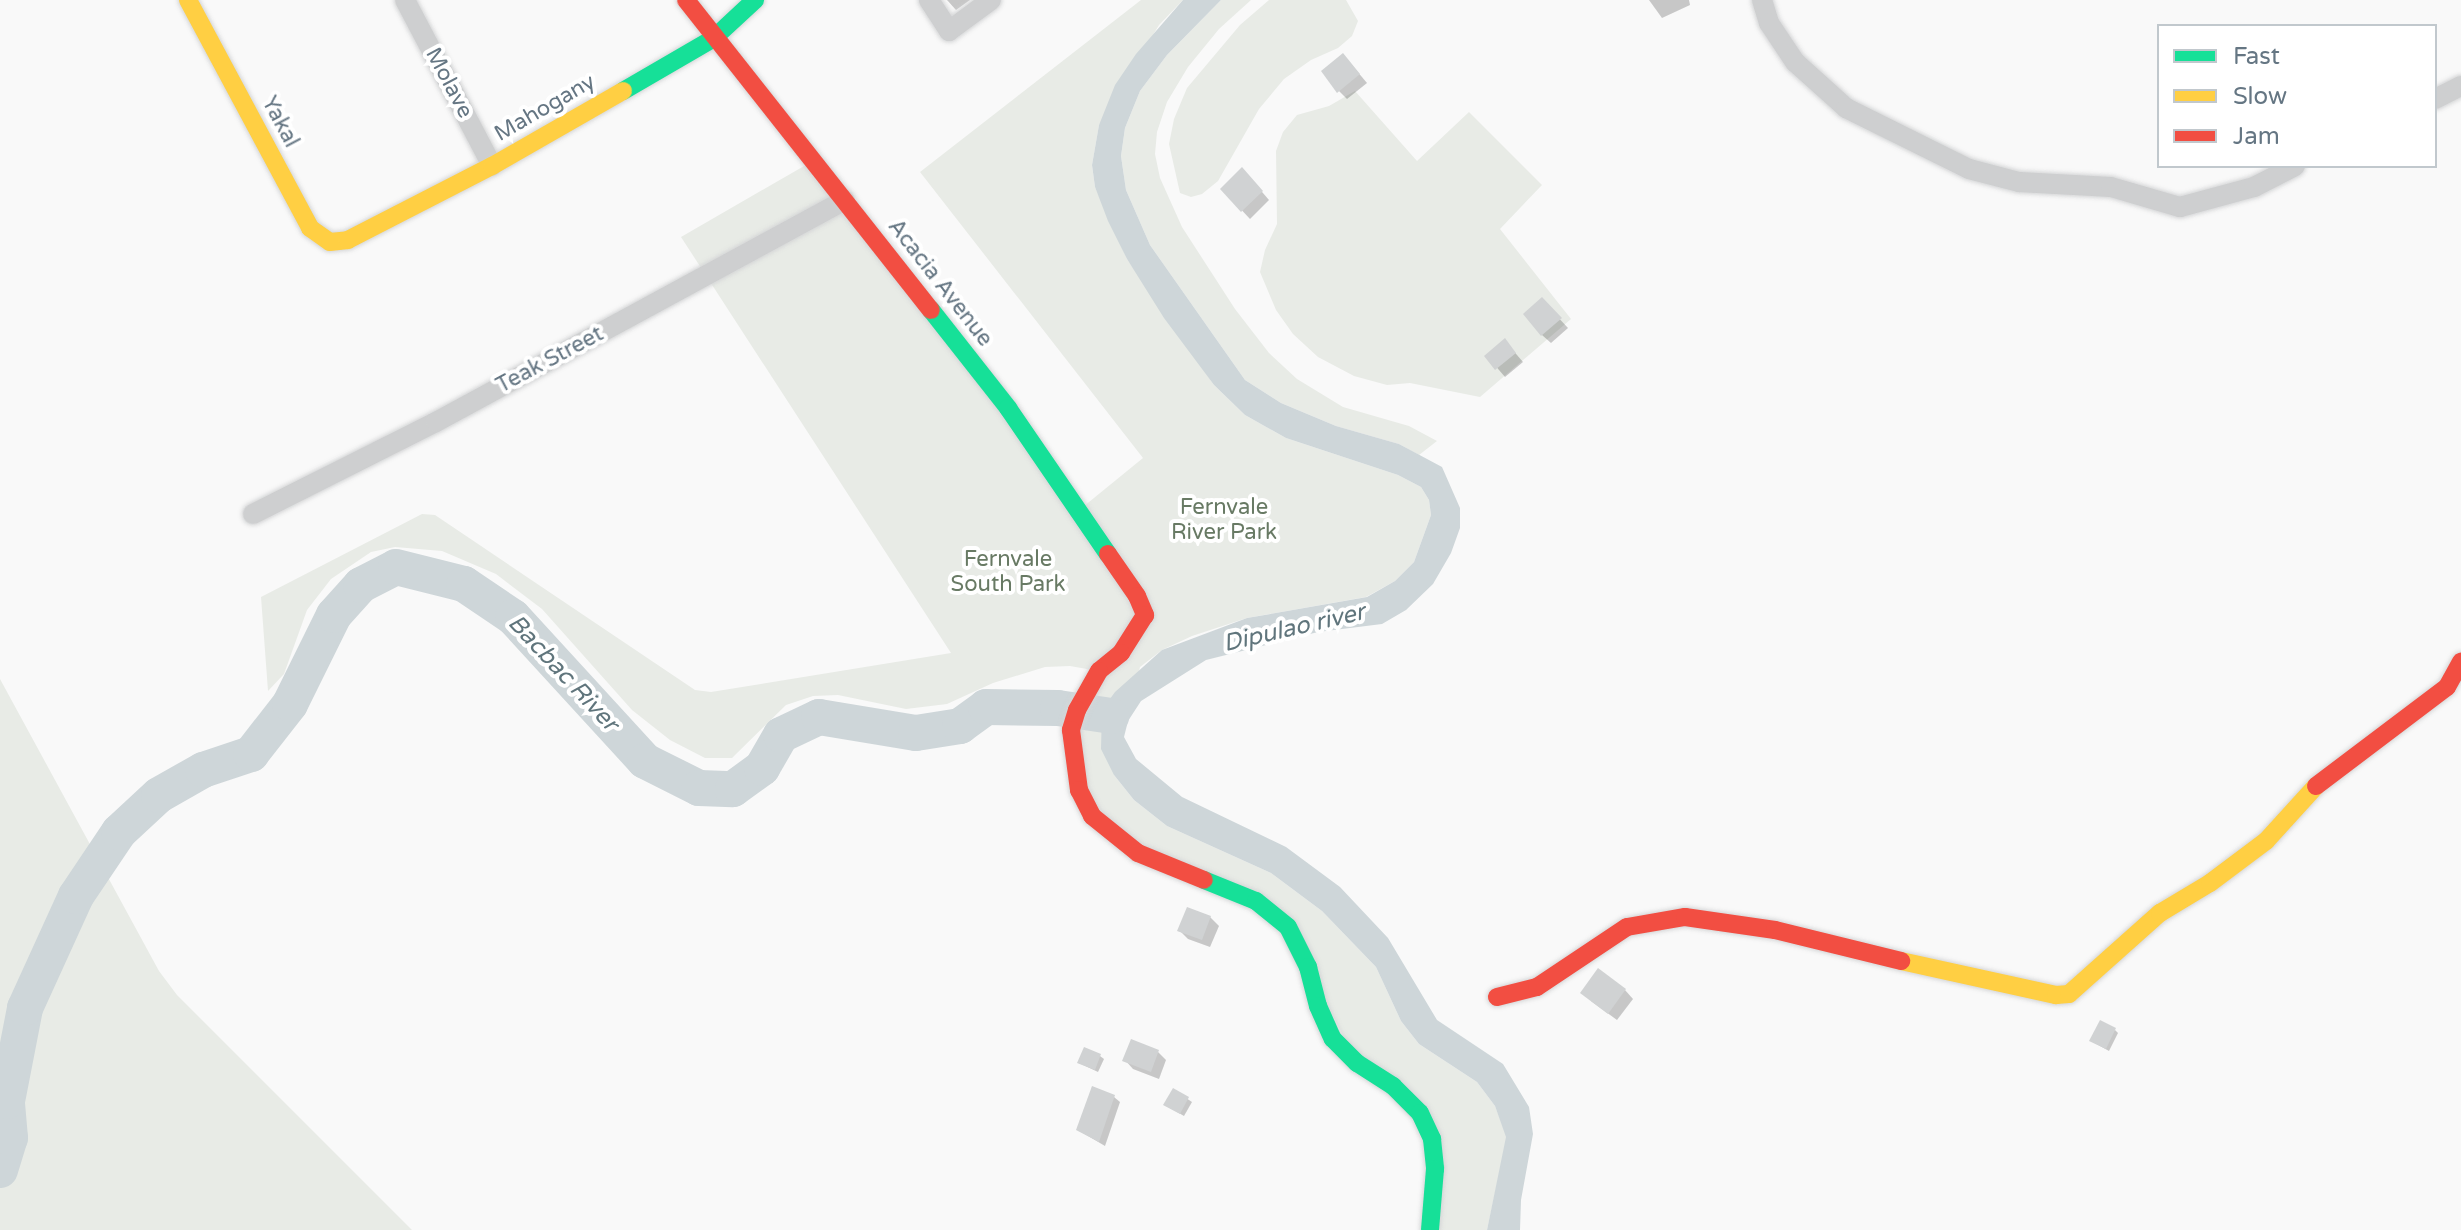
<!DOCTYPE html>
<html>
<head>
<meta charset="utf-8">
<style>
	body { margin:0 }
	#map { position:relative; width:2461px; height:1230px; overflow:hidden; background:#f9f9f9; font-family:"Varela Round",sans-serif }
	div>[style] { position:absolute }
	.green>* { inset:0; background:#e8ebe6 }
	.water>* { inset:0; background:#ced6d9 }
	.shadow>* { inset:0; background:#0003 }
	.river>* { height:36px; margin:-18px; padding:0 18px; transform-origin:18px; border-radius:18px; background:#ced6d9 }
	.building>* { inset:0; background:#d0d2d3 }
	.roads { filter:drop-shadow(0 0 2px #d5d6d7) drop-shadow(0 0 2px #d5d6d7) }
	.street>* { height:20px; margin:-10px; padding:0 10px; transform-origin:10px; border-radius:10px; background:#cecfd0 }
	.fast>* { height:18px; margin:-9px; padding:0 9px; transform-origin:9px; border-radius:9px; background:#16e098 }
	.slow>* { height:18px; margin:-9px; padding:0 9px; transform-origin:9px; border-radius:9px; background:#ffcf43 }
	.jam>* { height:18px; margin:-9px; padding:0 9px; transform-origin:9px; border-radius:9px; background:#f24e42 }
	span { translate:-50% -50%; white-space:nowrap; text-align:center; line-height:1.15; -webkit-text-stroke:8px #fff; paint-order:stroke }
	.street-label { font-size:22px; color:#657683 }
	.park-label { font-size:22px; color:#687a64 }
	.water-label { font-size:24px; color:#60757c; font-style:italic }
	.legend { position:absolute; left:2157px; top:24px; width:280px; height:144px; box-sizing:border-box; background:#fff; border:2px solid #c1c8cd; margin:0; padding:10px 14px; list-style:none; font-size:24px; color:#657683 }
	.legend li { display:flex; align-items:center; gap:16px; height:40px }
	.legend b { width:40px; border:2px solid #c1c8cd }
</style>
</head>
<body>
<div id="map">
	<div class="green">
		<div style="clip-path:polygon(1141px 0,1183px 0,1159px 25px,1099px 125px,1092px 165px,1095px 187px,1127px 259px,1214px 385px,1245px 415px,1286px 438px,1398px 475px,1421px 487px,1429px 500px,1431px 515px,1414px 562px,1395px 581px,1366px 597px,1247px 618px,1192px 636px,1162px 650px,1140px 667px,1114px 775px,1134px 800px,1167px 826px,1271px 873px,1322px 911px,1376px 967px,1401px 1021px,1419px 1044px,1477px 1082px,1495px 1106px,1507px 1137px,1487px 1230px,1430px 1230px,1432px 1139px,1357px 1063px,1288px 927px,1092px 816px,1072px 758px,1098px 671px,1070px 666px,1045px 667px,993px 683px,947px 704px,906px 709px,838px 695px,813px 696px,786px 705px,732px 758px,705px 758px,670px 740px,632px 710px,542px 609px,496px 574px,442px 551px,395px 547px,371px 552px,331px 579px,307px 610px,284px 674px,268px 691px,261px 597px,422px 514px,435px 515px,695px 690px,711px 692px,951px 653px,681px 237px,811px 162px,1078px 511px,1143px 458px,920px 172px)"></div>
		<div style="clip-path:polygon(1221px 0,1251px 0,1219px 29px,1188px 67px,1167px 102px,1157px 132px,1155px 154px,1160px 178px,1182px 227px,1235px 309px,1269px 353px,1297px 379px,1343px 407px,1409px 426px,1437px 441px,1419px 455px,1399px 444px,1336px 426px,1281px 403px,1245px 380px,1150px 245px,1126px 190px,1121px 156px,1125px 128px,1140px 91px,1167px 55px)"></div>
		<div style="clip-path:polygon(1269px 0,1346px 0,1358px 21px,1352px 36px,1338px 48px,1311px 60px,1284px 79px,1259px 109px,1218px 181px,1202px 194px,1191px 197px,1180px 193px,1169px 144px,1174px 119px,1187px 88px,1240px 25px)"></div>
		<div style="clip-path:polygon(1355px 91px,1417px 161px,1469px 112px,1542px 185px,1500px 229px,1571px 319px,1480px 397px,1410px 383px,1387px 385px,1354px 376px,1318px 357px,1293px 334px,1276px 310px,1260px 272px,1265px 250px,1277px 224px,1276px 151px,1283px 132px,1297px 115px,1329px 106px)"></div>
		<div style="clip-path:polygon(0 679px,159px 971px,177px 995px,412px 1230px,0 1230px)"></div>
	</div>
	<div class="water">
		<div style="clip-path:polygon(1183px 0,1221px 0,1167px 55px,1140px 91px,1125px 128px,1121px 156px,1126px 190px,1150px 245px,1245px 380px,1281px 403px,1336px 426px,1399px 444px,1442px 467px,1460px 508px,1460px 528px,1451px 553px,1433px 584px,1406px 610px,1382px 624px,1318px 632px,1206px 660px,1141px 701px,1128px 721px,1124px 737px,1136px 759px,1182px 797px,1286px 847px,1340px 887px,1388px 938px,1437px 1020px,1503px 1064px,1529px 1107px,1533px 1134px,1521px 1200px,1520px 1230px,1487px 1230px,1506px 1137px,1495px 1106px,1477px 1082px,1419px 1044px,1401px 1021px,1376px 967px,1322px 911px,1271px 873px,1167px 826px,1134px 800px,1114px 775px,1101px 749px,1102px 710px,1115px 692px,1162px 650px,1247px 618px,1367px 597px,1395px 581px,1414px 562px,1431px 515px,1429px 500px,1421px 487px,1398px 475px,1286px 438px,1245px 415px,1214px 385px,1164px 318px,1127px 259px,1108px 221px,1095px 187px,1092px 165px,1099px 125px,1115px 85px,1136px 54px)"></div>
	</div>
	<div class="shadow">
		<div style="clip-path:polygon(947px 0,970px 0,956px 10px)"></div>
		<div style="clip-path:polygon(1649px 0,1689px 0,1690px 5px,1662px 18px)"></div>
		<div style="clip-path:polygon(1351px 64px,1367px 83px,1347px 99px,1339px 91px)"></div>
		<div style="clip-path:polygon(1250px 178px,1269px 200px,1250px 219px,1222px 189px)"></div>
		<div style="clip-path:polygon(1542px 300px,1568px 328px,1551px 343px,1542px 335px)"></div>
		<div style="clip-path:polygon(1505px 341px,1523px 362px,1505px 377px,1487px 356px)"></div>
		<div style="clip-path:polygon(1210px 917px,1219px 926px,1210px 947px,1188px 939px,1180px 931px)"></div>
		<div style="clip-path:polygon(1625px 990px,1633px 999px,1617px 1020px,1591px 1001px)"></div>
		<div style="clip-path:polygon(2115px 1030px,2118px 1033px,2109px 1051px,2091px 1041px)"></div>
		<div style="clip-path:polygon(1158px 1052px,1166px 1060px,1159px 1079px,1133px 1069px,1125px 1060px)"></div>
		<div style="clip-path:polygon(1100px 1056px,1104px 1059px,1098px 1072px,1079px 1063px)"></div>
		<div style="clip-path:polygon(1174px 1090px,1192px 1102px,1184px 1116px,1165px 1105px)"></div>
		<div style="clip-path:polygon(1114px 1097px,1120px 1102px,1105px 1146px,1078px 1130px)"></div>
	</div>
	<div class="river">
		<div style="left:0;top:1170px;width:34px;rotate:-73deg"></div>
		<div style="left:10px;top:1138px;width:37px;rotate:-95deg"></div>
		<div style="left:7px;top:1101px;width:95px;rotate:-79deg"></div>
		<div style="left:25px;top:1008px;width:123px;rotate:-65.5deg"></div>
		<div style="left:76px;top:896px;width:77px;rotate:-56.1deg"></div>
		<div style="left:119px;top:832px;width:54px;rotate:-42.8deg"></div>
		<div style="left:159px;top:795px;width:51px;rotate:-29.6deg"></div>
		<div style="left:203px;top:770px;width:51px;rotate:-18.4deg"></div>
		<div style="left:251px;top:754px;width:63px;rotate:-52deg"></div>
		<div style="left:290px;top:704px;width:99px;rotate:-63.7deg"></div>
		<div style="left:334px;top:615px;width:40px;rotate:-48deg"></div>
		<div style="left:361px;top:585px;width:39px;rotate:-27deg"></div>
		<div style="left:396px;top:567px;width:70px;rotate:14deg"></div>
		<div style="left:464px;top:584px;width:59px;rotate:34deg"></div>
		<div style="left:513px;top:617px;width:195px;rotate:47.5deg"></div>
		<div style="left:645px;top:761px;width:60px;rotate:26.6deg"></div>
		<div style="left:699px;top:788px;width:34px;rotate:2deg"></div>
		<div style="left:733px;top:789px;width:36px;rotate:-36deg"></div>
		<div style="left:762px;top:768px;width:38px;rotate:-60deg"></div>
		<div style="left:781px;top:735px;width:42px;rotate:-25.3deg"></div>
		<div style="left:819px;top:717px;width:98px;rotate:9.4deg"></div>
		<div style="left:916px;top:733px;width:45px;rotate:-9deg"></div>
		<div style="left:960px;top:726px;width:32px;rotate:-36deg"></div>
		<div style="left:986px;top:707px;width:72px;rotate:0.8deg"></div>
		<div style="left:1058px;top:708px;width:54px;rotate:8.6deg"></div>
	</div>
	<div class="building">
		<div style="clip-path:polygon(1343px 53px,1360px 74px,1337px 93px,1321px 71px)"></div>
		<div style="clip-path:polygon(1242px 167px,1263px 191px,1241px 212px,1220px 189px)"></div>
		<div style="clip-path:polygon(1542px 297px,1562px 318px,1541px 336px,1523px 314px)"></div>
		<div style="clip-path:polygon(1505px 338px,1516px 353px,1495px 370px,1484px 356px)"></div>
		<div style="clip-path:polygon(1187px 907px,1211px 916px,1202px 940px,1177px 931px)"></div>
		<div style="clip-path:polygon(1598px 968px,1626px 989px,1608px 1014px,1580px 993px)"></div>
		<div style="clip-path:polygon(2100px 1020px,2116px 1028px,2106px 1049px,2089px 1041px)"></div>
		<div style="clip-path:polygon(1131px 1039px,1159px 1050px,1151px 1072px,1122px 1061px)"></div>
		<div style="clip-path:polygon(1084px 1047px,1101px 1054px,1095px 1070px,1077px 1063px)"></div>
		<div style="clip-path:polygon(1092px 1086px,1115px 1095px,1099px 1142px,1076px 1130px)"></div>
		<div style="clip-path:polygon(1173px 1088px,1189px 1097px,1180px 1114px,1163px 1105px)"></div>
	</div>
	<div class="roads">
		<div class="street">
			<div style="left:405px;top:0;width:187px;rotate:62.3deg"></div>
			<div style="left:929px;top:0;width:37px;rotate:57deg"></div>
			<div style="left:949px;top:31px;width:52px;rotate:-36.4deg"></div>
			<div style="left:1762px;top:0;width:24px;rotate:73deg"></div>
			<div style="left:1769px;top:23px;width:47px;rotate:56.3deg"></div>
			<div style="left:1795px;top:62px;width:69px;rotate:42deg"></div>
			<div style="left:1846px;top:108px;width:137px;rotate:26.4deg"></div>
			<div style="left:1969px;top:169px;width:52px;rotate:14.6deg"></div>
			<div style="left:2019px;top:182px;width:92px;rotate:3.1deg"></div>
			<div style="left:2111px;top:187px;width:72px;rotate:16.2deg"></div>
			<div style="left:2180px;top:207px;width:77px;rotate:-15.1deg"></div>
			<div style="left:2254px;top:187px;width:46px;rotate:-27.1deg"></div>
			<div style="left:2435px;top:99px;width:29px;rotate:-27deg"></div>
			<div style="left:253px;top:514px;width:205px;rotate:-26.7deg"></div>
			<div style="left:436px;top:422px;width:465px;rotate:-28.5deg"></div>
		</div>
		<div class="fast">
			<div style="left:623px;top:91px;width:105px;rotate:-30.2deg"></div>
			<div style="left:714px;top:38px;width:56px;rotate:-42.8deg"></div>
			<div style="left:931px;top:310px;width:125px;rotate:51.8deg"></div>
			<div style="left:1008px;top:408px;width:177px;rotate:55.6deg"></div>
			<div style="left:1204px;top:880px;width:56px;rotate:22deg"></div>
			<div style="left:1256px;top:901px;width:41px;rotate:39.1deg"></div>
			<div style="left:1288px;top:927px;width:45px;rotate:63.4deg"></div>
			<div style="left:1308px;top:967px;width:40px;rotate:75.6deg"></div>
			<div style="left:1318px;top:1006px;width:36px;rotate:66deg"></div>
			<div style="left:1333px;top:1039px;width:34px;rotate:45deg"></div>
			<div style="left:1357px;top:1063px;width:43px;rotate:32.6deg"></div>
			<div style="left:1393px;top:1086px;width:38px;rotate:45deg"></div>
			<div style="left:1420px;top:1113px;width:29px;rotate:65deg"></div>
			<div style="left:1432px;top:1139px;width:30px;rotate:84deg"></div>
			<div style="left:1435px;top:1169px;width:61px;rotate:94.7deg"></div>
		</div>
		<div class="slow">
			<div style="left:188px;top:0;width:259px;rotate:61.8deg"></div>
			<div style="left:310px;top:228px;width:24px;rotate:35deg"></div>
			<div style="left:330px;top:242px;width:18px;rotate:-6deg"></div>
			<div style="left:348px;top:240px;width:162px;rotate:-27.2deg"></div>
			<div style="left:492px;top:166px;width:151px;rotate:-29.8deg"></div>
			<div style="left:1901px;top:961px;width:159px;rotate:12.4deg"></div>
			<div style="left:2056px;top:995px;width:13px;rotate:-4deg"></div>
			<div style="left:2069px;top:994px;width:122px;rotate:-41.7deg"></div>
			<div style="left:2160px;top:913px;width:58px;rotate:-31deg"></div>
			<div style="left:2210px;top:883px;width:70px;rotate:-36.9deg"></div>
			<div style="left:2266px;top:841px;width:74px;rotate:-47.7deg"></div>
		</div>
		<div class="jam">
			<div style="left:686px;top:0;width:395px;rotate:51.7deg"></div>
			<div style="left:1108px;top:554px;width:51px;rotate:55.4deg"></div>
			<div style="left:1137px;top:596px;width:21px;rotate:67deg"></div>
			<div style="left:1145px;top:615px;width:45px;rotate:122.3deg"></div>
			<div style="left:1121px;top:653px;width:28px;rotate:141deg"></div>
			<div style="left:1099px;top:671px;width:45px;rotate:119.4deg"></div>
			<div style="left:1077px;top:710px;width:21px;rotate:107deg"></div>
			<div style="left:1071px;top:730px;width:61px;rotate:82.4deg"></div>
			<div style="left:1079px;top:790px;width:29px;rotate:63deg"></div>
			<div style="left:1092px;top:816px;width:59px;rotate:38.8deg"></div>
			<div style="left:1138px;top:853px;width:71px;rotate:22.2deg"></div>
			<div style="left:2316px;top:786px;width:164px;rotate:-37.1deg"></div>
			<div style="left:2447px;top:687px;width:29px;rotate:-61deg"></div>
			<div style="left:1497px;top:997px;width:41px;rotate:-14deg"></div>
			<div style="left:1537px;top:987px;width:108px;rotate:-33.7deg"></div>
			<div style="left:1627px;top:927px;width:59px;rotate:-9.8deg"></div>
			<div style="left:1685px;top:917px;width:91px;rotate:8.2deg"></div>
			<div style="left:1775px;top:930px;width:130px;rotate:13.8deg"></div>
		</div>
	</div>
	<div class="street-label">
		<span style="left:449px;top:83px;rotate:62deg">Molave</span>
		<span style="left:545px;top:108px;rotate:-30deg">Mahogany</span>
		<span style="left:280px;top:122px;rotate:62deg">Yakal</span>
		<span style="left:940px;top:283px;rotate:52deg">Acacia Avenue</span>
		<span style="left:550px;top:360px;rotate:-28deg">Teak Street</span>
	</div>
	<div class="park-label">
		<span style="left:1224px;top:520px">Fernvale<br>River Park</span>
		<span style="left:1008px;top:572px">Fernvale<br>South Park</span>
	</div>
	<div class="water-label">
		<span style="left:1294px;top:628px;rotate:-13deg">Dipulao river</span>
		<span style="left:563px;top:673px;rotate:47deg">Bacbac River</span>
	</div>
	<ul class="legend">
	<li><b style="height:10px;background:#16e098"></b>Fast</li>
	<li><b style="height:10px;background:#ffcf43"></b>Slow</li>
	<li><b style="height:10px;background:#f24e42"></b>Jam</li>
	</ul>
</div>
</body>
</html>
